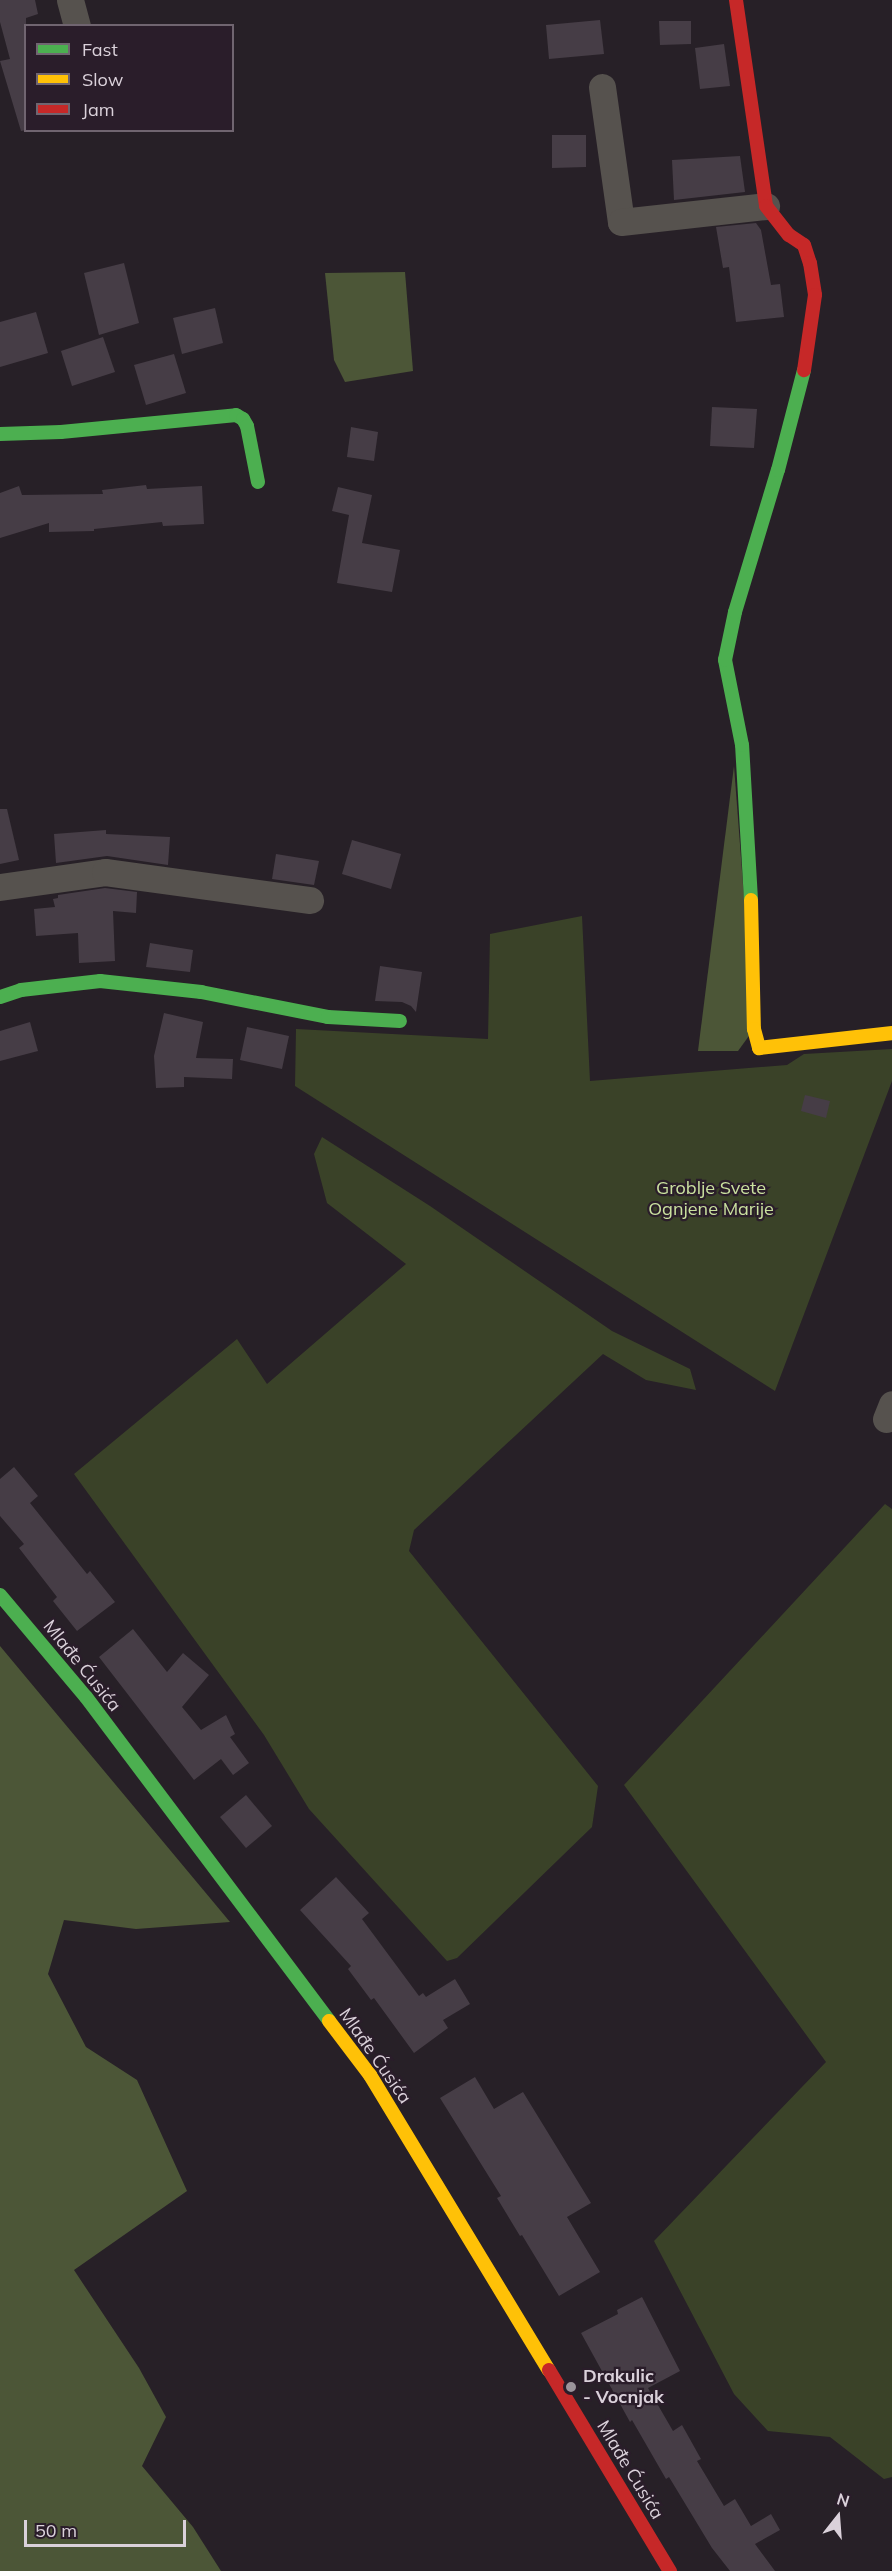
<!DOCTYPE html>
<html>
<head>
<meta charset="utf-8">
<style>
	body { margin:0 }
	#map { position:relative; width:892px; height:2571px; overflow:hidden; background:#272027; font-family:Mulish,sans-serif }
	div>[style] { position:absolute }
	.green>* { inset:0; background:#3a4228 }
	.forest>* { inset:0; background:#4c5637 }
	.building>* { inset:0; background:#463d46 }
	.street>* { height:27px; margin:-13.5px; padding:0 13.5px; transform-origin:13.5px; border-radius:13.5px; background:#56524e }
	.fast>* { height:14px; margin:-7px; padding:0 7px; transform-origin:7px; border-radius:7px; background:#4caf50 }
	.slow>* { height:14px; margin:-7px; padding:0 7px; transform-origin:7px; border-radius:7px; background:#ffc107 }
	.jam>* { height:14px; margin:-7px; padding:0 7px; transform-origin:7px; border-radius:7px; background:#c62828 }
	.dots>* { width:16px; height:16px; translate:-50% -50%; box-sizing:border-box; border:3px solid #2a1d2a; border-radius:50% }
	span { translate:-50% -50%; white-space:nowrap; text-align:center; line-height:1.15; -webkit-text-stroke:4.5px #2a1d2a; paint-order:stroke }
	.park-label { font-size:18px; color:#cae19f }
	.street-label { font-size:18px; color:#dad1da }
	.poi-label { font-size:18px; color:#dad1da; font-weight:700 }
	.left { translate:0 -50%; text-align:left }
	.legend { position:absolute; left:24px; top:24px; width:210px; height:108px; box-sizing:border-box; background:#2a1d2a; border:2px solid #706570; margin:0; padding:8px 10px; list-style:none; font-size:18px; color:#dad1da }
	.legend li { display:flex; align-items:center; gap:12px; height:30px }
	.legend b { width:30px; border:2px solid #706570 }
	.north { position:absolute; left:808px; top:2487px; width:60px; height:60px; -webkit-text-stroke:4px #2a1d2a; paint-order:stroke; rotate:17deg; font-size:16px; font-weight:700; line-height:24px; text-align:center; color:#dad1da }
	.north::after { content:''; display:block; margin:auto; width:21px; height:27px; background:#dad1da; clip-path:polygon(50% 0,100% 100%,50% 72%,0 100%) }
	.scale { position:absolute; left:24px; top:2520px; width:162px; height:27px; box-sizing:border-box; border:3px solid #dad1da; border-top:0; padding-left:8px; font-size:18px; line-height:21px; white-space:nowrap; color:#dad1da; -webkit-text-stroke:4px #2a1d2a; paint-order:stroke }
</style>
</head>
<body>
<div id="map">
	<div class="green">
		<div style="clip-path:polygon(582px 916px,590px 1081px,787px 1065px,804px 1054px,892px 1049px,892px 1081px,775px 1391px,295px 1086px,296px 1029px,488px 1039px,490px 934px)"></div>
		<div style="clip-path:polygon(322px 1137px,430px 1206px,612px 1331px,690px 1369px,696px 1390px,646px 1380px,603px 1354px,414px 1530px,409px 1551px,598px 1786px,592px 1827px,457px 1958px,447px 1961px,309px 1809px,264px 1735px,74px 1474px,237px 1339px,267px 1384px,406px 1264px,327px 1203px,314px 1154px)"></div>
		<div style="clip-path:polygon(885px 1504px,892px 1509px,892px 2477px,884px 2479px,830px 2437px,768px 2431px,734px 2394px,654px 2241px,826px 2062px,624px 1785px)"></div>
	</div>
	<div class="forest">
		<div style="clip-path:polygon(405px 272px,413px 371px,345px 382px,334px 360px,325px 273px)"></div>
		<div style="clip-path:polygon(734px 766px,754px 1029px,738px 1051px,698px 1051px)"></div>
		<div style="clip-path:polygon(0 1646px,230px 1922px,136px 1929px,64px 1920px,48px 1974px,86px 2047px,137px 2080px,187px 2191px,74px 2270px,139px 2368px,166px 2417px,142px 2466px,193px 2527px,221px 2571px,0 2571px)"></div>
	</div>
	<div class="building">
		<div style="clip-path:polygon(0 0,35px 0,38px 14px,26px 18px,26px 130px,21px 131px,0 61px,10px 59px,0 22px)"></div>
		<div style="clip-path:polygon(600px 20px,604px 54px,549px 59px,546px 25px)"></div>
		<div style="clip-path:polygon(659px 21px,691px 21px,691px 44px,660px 45px)"></div>
		<div style="clip-path:polygon(724px 44px,730px 86px,700px 89px,695px 48px)"></div>
		<div style="clip-path:polygon(552px 135px,586px 135px,586px 167px,552px 168px)"></div>
		<div style="clip-path:polygon(740px 156px,745px 192px,674px 200px,672px 160px)"></div>
		<div style="clip-path:polygon(756px 223px,761px 230px,771px 285px,780px 284px,784px 317px,736px 322px,729px 267px,723px 268px,716px 227px)"></div>
		<div style="clip-path:polygon(124px 263px,139px 323px,99px 335px,84px 273px)"></div>
		<div style="clip-path:polygon(215px 308px,223px 343px,182px 354px,173px 318px)"></div>
		<div style="clip-path:polygon(36px 312px,48px 353px,0 367px,0 322px)"></div>
		<div style="clip-path:polygon(103px 337px,115px 372px,72px 386px,61px 351px)"></div>
		<div style="clip-path:polygon(174px 354px,186px 393px,146px 405px,134px 365px)"></div>
		<div style="clip-path:polygon(712px 407px,757px 409px,754px 448px,710px 446px)"></div>
		<div style="clip-path:polygon(351px 427px,378px 432px,374px 461px,347px 457px)"></div>
		<div style="clip-path:polygon(146px 485px,147px 489px,202px 486px,204px 524px,163px 526px,162px 522px,94px 529px,94px 531px,49px 532px,49px 523px,0 538px,0 493px,19px 486px,22px 495px,103px 494px,102px 490px)"></div>
		<div style="clip-path:polygon(338px 487px,372px 495px,362px 543px,400px 550px,392px 592px,337px 583px,349px 515px,332px 511px)"></div>
		<div style="clip-path:polygon(0 809px,7px 809px,19px 860px,0 864px)"></div>
		<div style="clip-path:polygon(106px 830px,106px 834px,170px 837px,168px 865px,107px 856px,56px 863px,54px 834px)"></div>
		<div style="clip-path:polygon(352px 840px,401px 854px,391px 889px,342px 874px)"></div>
		<div style="clip-path:polygon(276px 854px,319px 861px,314px 885px,272px 879px)"></div>
		<div style="clip-path:polygon(105px 888px,137px 892px,136px 913px,113px 911px,115px 961px,79px 963px,78px 933px,36px 936px,34px 909px,55px 907px,53px 899px,58px 898px,58px 895px)"></div>
		<div style="clip-path:polygon(150px 943px,193px 950px,190px 972px,146px 967px)"></div>
		<div style="clip-path:polygon(380px 966px,422px 972px,416px 1012px,411px 1006px,402px 1002px,375px 1001px)"></div>
		<div style="clip-path:polygon(164px 1013px,203px 1022px,196px 1058px,233px 1059px,232px 1079px,184px 1077px,184px 1087px,156px 1088px,154px 1056px)"></div>
		<div style="clip-path:polygon(30px 1022px,38px 1051px,0 1061px,0 1031px)"></div>
		<div style="clip-path:polygon(247px 1027px,289px 1036px,282px 1069px,240px 1060px)"></div>
		<div style="clip-path:polygon(805px 1095px,830px 1101px,826px 1118px,801px 1111px)"></div>
		<div style="clip-path:polygon(14px 1467px,38px 1496px,30px 1503px,87px 1574px,90px 1571px,115px 1602px,77px 1631px,53px 1601px,57px 1597px,19px 1548px,24px 1544px,0 1516px,0 1479px)"></div>
		<div style="clip-path:polygon(133px 1629px,167px 1672px,183px 1653px,209px 1675px,182px 1707px,201px 1730px,226px 1715px,235px 1734px,230px 1737px,249px 1763px,233px 1775px,221px 1759px,194px 1780px,99px 1657px)"></div>
		<div style="clip-path:polygon(246px 1795px,272px 1826px,246px 1848px,220px 1817px)"></div>
		<div style="clip-path:polygon(336px 1877px,369px 1913px,362px 1919px,419px 1996px,423px 1993px,426px 1997px,455px 1979px,470px 2004px,443px 2020px,448px 2028px,414px 2053px,374px 1998px,371px 2000px,348px 1969px,351px 1966px,300px 1910px)"></div>
		<div style="clip-path:polygon(475px 2077px,494px 2109px,523px 2092px,591px 2203px,567px 2217px,600px 2272px,559px 2296px,522px 2235px,520px 2236px,497px 2198px,501px 2196px,440px 2098px)"></div>
		<div style="clip-path:polygon(642px 2297px,680px 2371px,648px 2388px,673px 2431px,682px 2425px,701px 2459px,697px 2461px,724px 2506px,735px 2499px,751px 2526px,771px 2514px,780px 2530px,755px 2544px,775px 2571px,730px 2571px,712px 2548px,669px 2477px,666px 2479px,632px 2420px,630px 2422px,581px 2333px,618px 2314px,617px 2310px)"></div>
	</div>
	<div class="street">
		<div style="left:70px;top:0;width:27px;rotate:75deg"></div>
		<div style="left:602px;top:87px;width:136px;rotate:82deg"></div>
		<div style="left:621px;top:222px;width:146px;rotate:-6.3deg"></div>
		<div style="left:0;top:887px;width:106px;rotate:-8.1deg"></div>
		<div style="left:105px;top:872px;width:207px;rotate:7.8deg"></div>
		<div style="left:886px;top:1419px;width:16px;rotate:-68deg"></div>
	</div>
	<div class="fast">
		<div style="left:0;top:434px;width:61px;rotate:-1.9deg"></div>
		<div style="left:61px;top:432px;width:176px;rotate:-5.5deg"></div>
		<div style="left:236px;top:415px;width:8px;rotate:30deg"></div>
		<div style="left:243px;top:419px;width:8px;rotate:60deg"></div>
		<div style="left:247px;top:426px;width:57px;rotate:78.9deg"></div>
		<div style="left:751px;top:900px;width:155px;rotate:-93.3deg"></div>
		<div style="left:742px;top:745px;width:87px;rotate:-101.3deg"></div>
		<div style="left:725px;top:660px;width:49px;rotate:-78.2deg"></div>
		<div style="left:735px;top:612px;width:148px;rotate:-73.2deg"></div>
		<div style="left:778px;top:470px;width:103px;rotate:-75.4deg"></div>
		<div style="left:0;top:997px;width:22px;rotate:-18deg"></div>
		<div style="left:21px;top:990px;width:80px;rotate:-6.5deg"></div>
		<div style="left:100px;top:981px;width:102px;rotate:6.2deg"></div>
		<div style="left:201px;top:992px;width:129px;rotate:11.1deg"></div>
		<div style="left:328px;top:1017px;width:72px;rotate:3.2deg"></div>
		<div style="left:0;top:1595px;width:133px;rotate:49.9deg"></div>
		<div style="left:86px;top:1697px;width:405px;rotate:53.1deg"></div>
	</div>
	<div class="slow">
		<div style="left:751px;top:900px;width:129px;rotate:88.7deg"></div>
		<div style="left:754px;top:1029px;width:20px;rotate:75deg"></div>
		<div style="left:759px;top:1048px;width:134px;rotate:-6.4deg"></div>
		<div style="left:329px;top:2021px;width:68px;rotate:52.8deg"></div>
		<div style="left:370px;top:2075px;width:345px;rotate:58.8deg"></div>
	</div>
	<div class="jam">
		<div style="left:736px;top:0;width:208px;rotate:81.7deg"></div>
		<div style="left:766px;top:206px;width:37px;rotate:52deg"></div>
		<div style="left:789px;top:235px;width:18px;rotate:34deg"></div>
		<div style="left:804px;top:245px;width:19px;rotate:72deg"></div>
		<div style="left:810px;top:263px;width:32px;rotate:81deg"></div>
		<div style="left:815px;top:295px;width:76px;rotate:98.3deg"></div>
		<div style="left:549px;top:2370px;width:235px;rotate:59deg"></div>
	</div>
	<div class="dots">
		<div style="left:571px;top:2387px;background:#9b939b"></div>
	</div>
	<div class="park-label">
		<span style="left:711px;top:1199px">Groblje Svete<br>Ognjene Marije</span>
	</div>
	<div class="street-label">
		<span style="left:82px;top:1666px;rotate:51deg">Mlađe Ćusića</span>
		<span style="left:375px;top:2056px;rotate:55deg">Mlađe Ćusića</span>
		<span style="left:630px;top:2470px;rotate:59deg">Mlađe Ćusića</span>
	</div>
	<div class="poi-label">
		<span class="left" style="left:583px;top:2387px">Drakulic<br>- Vocnjak</span>
	</div>
	<ul class="legend">
	<li><b style="height:8px;background:#4caf50"></b>Fast</li>
	<li><b style="height:8px;background:#ffc107"></b>Slow</li>
	<li><b style="height:8px;background:#c62828"></b>Jam</li>
	</ul>
	<div class="north">N</div>
	<div class="scale">50 m</div>
</div>
</body>
</html>
